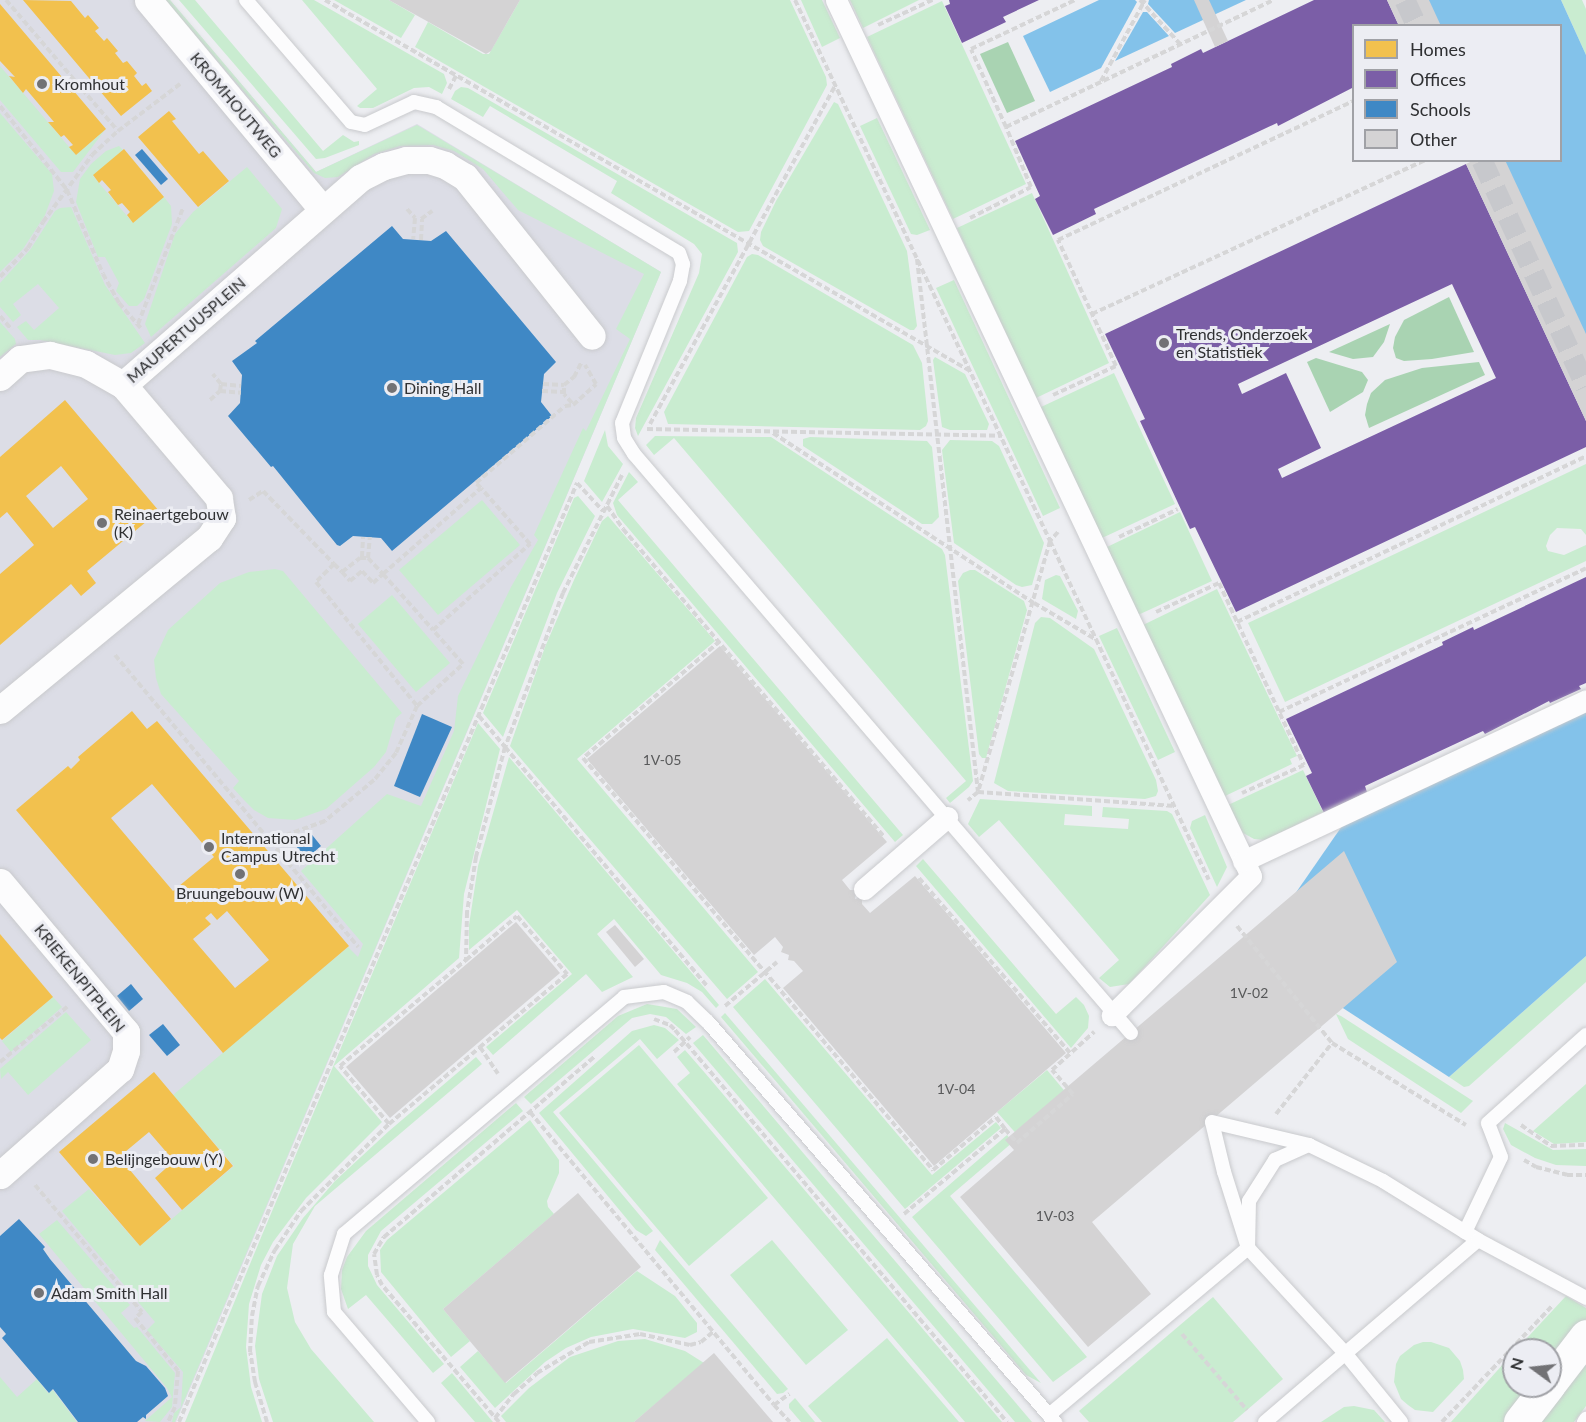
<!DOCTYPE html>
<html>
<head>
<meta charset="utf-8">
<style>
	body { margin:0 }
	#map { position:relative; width:1586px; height:1422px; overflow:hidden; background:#edeef2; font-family:Lato,sans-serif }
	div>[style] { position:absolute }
	.built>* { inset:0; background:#dcdde6 }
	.green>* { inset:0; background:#c9ecd0 }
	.forest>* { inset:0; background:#a9d3b2 }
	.water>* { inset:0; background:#83c2ea }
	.homes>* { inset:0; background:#f2c14e }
	.offices>* { inset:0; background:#7b5ea7 }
	.schools>* { inset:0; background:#3f88c5 }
	.building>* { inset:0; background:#d4d3d4 }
	.pedestrian-tunnel>* { height:21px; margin-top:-10.5px; transform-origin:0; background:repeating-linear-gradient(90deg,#c7c8cc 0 21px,transparent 0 31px) }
	.path>* { height:4px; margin-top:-2px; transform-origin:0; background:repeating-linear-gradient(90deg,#d6d6d7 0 6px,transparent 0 9px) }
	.roads { filter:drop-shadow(0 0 2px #c9cacd) drop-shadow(0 0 2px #c9cacd) }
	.service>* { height:14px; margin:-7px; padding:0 7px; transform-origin:7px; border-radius:7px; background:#fcfcfd }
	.pedestrian>* { height:21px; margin:-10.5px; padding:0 10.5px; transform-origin:10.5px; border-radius:10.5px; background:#fcfcfd }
	.minor>* { height:27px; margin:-13.5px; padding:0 13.5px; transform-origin:13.5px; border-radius:13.5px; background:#fcfcfd }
	.secondary>* { height:33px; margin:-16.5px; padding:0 16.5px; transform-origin:16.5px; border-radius:16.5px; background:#fcfcfd }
	.dots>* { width:16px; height:16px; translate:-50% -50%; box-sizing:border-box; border:3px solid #ecedf3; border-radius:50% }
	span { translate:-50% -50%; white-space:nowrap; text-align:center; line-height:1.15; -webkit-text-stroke:6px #ecedf3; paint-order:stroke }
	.number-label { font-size:14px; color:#58595a }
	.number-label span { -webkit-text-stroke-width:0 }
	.poi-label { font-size:16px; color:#2f3032 }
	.left { translate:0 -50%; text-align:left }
	.street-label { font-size:16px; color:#2f3032 }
	.legend { position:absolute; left:1352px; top:24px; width:210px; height:138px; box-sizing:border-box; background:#ecedf3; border:2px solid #a0a1a6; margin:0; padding:8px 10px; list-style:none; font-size:18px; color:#2f3032 }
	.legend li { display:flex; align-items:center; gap:12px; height:30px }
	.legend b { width:30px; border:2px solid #a0a1a6 }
	.north { position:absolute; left:1502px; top:1338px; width:60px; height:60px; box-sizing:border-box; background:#ecedf3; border:2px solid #a0a1a6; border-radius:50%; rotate:285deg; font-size:16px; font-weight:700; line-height:24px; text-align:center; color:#2f3032 }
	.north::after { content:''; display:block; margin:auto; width:21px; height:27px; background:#727275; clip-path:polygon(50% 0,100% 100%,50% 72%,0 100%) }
</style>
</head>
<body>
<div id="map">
	<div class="built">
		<div style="clip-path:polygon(0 0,170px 0,316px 172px,417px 124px,661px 272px,176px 1422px,0 1422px)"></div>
	</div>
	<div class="green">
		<div style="clip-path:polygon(165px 0,170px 0,316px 172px,417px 125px,661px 272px,175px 1422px,172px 1422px,174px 1413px,181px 1407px,183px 1372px,147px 1330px,155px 1322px,62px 1211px,89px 1189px,140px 1246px,234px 1166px,173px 1095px,348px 947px,358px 957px,363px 944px,301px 871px,387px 794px,421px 806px,454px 731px,458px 696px,511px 587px,538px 540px,534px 535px,583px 428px,586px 431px,630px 339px,616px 329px,644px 274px,518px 210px,483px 169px,454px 151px,433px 145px,400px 146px,374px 154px,338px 177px,325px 178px,314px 173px)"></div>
		<div style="clip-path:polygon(179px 0,195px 0,323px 151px,343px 135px,354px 142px,359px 141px,359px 145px,325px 158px,316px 159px)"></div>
		<div style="clip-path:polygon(302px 0,314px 0,444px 74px,447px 83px,442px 94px,429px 87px,414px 88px,373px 108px,360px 108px,357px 106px,377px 89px)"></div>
		<div style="clip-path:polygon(334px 0,389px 0,415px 15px,401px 38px)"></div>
		<div style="clip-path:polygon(520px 0,790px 0,826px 77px,827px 85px,749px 231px,738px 232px,415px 47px,428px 22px,483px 54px,489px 54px)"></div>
		<div style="clip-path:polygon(801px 0,822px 0,840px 38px,822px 47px)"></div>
		<div style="clip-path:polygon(850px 0,919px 0,863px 28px)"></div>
		<div style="clip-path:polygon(1561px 0,1582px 0,1586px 9px,1586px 55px)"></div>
		<div style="clip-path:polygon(942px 1px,1026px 184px,953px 219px,867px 37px)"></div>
		<div style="clip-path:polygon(0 66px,76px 155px,105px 130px,73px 172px,61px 172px,0 100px)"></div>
		<div style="clip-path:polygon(461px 87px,468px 88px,737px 243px,738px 252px,638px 436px,635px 428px,636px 418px,699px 273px,702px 254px,694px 244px,611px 193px,617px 181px,490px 106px,483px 117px,451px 99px,455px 91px)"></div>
		<div style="clip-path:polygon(834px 102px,838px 104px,907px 251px,917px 326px,914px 330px,910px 330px,763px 246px,760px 240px,761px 232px,776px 201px)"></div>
		<div style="clip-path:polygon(0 113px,52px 174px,54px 191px,45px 215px,23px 249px,0 272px)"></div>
		<div style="clip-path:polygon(877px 118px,930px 230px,917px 235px,911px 234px,860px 126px)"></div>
		<div style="clip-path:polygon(119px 146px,123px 150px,93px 176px,133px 223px,164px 197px,171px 206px,172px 224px,144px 299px,137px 306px,129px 306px,116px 291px,119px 283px,105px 257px,98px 257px,76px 202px,80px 179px,91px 164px,106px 151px)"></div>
		<div style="clip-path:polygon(247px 167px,282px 209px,276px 228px,151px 337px,145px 324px,175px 234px,193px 212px)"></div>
		<div style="clip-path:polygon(1032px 193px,1109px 363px,1036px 398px,957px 228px)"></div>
		<div style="clip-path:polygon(71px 207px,105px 285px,145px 343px,131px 353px,115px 355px,40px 340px,28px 340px,17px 327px,26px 321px,34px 330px,59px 308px,38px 284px,13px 304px,21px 315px,13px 322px,0 307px,0 283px,30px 250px,55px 211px,60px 208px)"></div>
		<div style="clip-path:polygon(752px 254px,758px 255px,913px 345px,922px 363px,928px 421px,926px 426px,920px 430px,668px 424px,664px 412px,747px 257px)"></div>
		<div style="clip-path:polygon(954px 280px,1060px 508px,1043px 516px,936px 288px)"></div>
		<div style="clip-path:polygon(0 322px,15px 339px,16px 344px,0 357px)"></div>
		<div style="clip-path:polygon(935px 357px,965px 374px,989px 424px,987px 430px,950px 430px,942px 427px,933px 360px)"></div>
		<div style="clip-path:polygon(1114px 373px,1175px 504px,1102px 538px,1041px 407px)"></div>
		<div style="clip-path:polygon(605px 430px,608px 446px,623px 464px,602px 502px,584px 481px)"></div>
		<div style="clip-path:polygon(655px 436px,771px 437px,942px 549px,945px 555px,973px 781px,969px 787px,950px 803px,946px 798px,966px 781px,674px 438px,654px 455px,646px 445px)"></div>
		<div style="clip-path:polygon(810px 437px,927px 441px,932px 447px,939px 517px,932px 524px,922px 524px,803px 446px,803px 439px)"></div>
		<div style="clip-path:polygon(950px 440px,992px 441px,999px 446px,1044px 543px,1032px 585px,1022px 587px,1016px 585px,954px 543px,942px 450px)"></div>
		<div style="clip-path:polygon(1586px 464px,1586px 535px,1581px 529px,1557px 528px,1550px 535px,1546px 546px,1548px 551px,1564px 555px,1586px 545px,1586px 561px,1285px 702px,1248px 623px)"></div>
		<div style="clip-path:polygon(629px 472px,638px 482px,618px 500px,903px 835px,895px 842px,617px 515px,613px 503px)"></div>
		<div style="clip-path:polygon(578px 496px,595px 516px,557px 593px,503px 737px,483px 713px,574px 498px)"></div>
		<div style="clip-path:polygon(482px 500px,520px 545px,438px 615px,399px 570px)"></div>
		<div style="clip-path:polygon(1180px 512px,1212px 581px,1138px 615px,1107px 547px)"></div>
		<div style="clip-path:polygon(608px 516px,715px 641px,577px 759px,758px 972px,727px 999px,510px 746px,545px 647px,574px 580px,602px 521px)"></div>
		<div style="clip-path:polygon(275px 569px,283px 571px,402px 713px,396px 718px,386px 752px,374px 767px,326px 809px,295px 820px,268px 818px,254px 810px,244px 800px,233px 788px,239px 781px,161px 694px,156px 678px,154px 660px,168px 630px,220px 583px,249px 572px)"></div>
		<div style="clip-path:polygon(970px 570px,975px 570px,1024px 601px,1027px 610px,986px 758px,982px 758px,979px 754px,958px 581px,963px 573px)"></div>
		<div style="clip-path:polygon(1056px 575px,1060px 576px,1078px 611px,1076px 619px,1042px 599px,1045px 580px)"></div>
		<div style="clip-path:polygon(1217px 589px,1297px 756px,1290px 759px,1292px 764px,1223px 797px,1143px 625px)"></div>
		<div style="clip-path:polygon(392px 595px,450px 663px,416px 692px,358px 624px)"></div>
		<div style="clip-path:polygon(1041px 617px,1050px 618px,1094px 649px,1156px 780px,1158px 791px,1156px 796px,1145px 799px,1008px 791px,994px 783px,1035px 623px)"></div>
		<div style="clip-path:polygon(1117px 628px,1175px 752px,1158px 760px,1099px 636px)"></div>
		<div style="clip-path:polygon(478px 723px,500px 749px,464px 894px,459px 958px,334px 1066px,382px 1122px,306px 1198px,273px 1242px,261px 1265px,249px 1304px,246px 1347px,251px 1387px,262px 1422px,185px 1422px,262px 1235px)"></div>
		<div style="clip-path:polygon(509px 757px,719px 1005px,716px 1008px,702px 992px,687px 983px,661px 975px,614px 919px,597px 934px,633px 977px,602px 992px,586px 974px,493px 1055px,486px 1047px,572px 974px,517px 910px,469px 950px,469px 925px,478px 866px)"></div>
		<div style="clip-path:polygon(1303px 770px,1323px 812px,1265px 840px,1254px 839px,1243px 833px,1228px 805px)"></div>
		<div style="clip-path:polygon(980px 799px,1092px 806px,1092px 816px,1065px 814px,1064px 825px,1128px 829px,1129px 819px,1102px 817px,1103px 807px,1167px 811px,1172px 814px,1210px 895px,1129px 984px,1110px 987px,1099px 978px,1119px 960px,999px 820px,979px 837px,968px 824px)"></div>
		<div style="clip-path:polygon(1205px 815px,1227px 867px,1217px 887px,1190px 828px,1192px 821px)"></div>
		<div style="clip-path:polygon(923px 859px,1056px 1014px,1076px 997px,1084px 1005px,1089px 1016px,1088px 1028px,1071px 1048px,916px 866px)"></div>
		<div style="clip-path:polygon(1586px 956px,1586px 982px,1469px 1086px,1464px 1087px,1449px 1077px)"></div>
		<div style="clip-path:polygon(765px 979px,932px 1175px,996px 1122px,1001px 1128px,905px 1209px,733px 1007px)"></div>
		<div style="clip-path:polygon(53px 997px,62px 1007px,11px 1052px,2px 1041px)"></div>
		<div style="clip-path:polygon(647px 1004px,677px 1009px,696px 1027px,686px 1034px,666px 1017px,650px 1014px,632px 1018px,531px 1104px,524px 1097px,618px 1016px)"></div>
		<div style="clip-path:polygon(66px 1012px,91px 1040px,28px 1095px,8px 1072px,1px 1079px,0 1069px)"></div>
		<div style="clip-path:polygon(725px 1013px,1041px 1383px,1026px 1375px,721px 1017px)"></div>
		<div style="clip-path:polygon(1336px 1014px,1341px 1016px,1473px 1101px,1461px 1113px,1348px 1039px)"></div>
		<div style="clip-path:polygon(654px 1025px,665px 1028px,679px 1040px,657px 1059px,640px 1039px,553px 1112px,653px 1231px,646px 1236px,636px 1230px,539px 1113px,632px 1031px)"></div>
		<div style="clip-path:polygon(703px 1035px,1032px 1422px,1015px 1422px,693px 1043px)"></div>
		<div style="clip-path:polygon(639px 1045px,768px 1198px,689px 1266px,559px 1113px)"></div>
		<div style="clip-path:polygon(685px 1050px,705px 1073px,1002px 1422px,965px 1422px,677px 1084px,690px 1073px,677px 1057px)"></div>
		<div style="clip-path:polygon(476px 1057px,482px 1064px,315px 1206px,293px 1244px,287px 1288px,295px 1322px,311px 1349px,374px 1422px,273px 1422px,259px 1379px,255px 1346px,262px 1294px,277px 1256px,303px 1218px,335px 1181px,389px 1131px)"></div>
		<div style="clip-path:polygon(1047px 1070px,1068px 1095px,1019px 1137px,997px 1112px)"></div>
		<div style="clip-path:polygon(1586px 1084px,1586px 1142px,1554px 1144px,1533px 1131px)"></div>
		<div style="clip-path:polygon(516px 1103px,523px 1111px,381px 1231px,368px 1255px,368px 1266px,377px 1285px,444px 1364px,433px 1373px,366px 1295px,348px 1309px,341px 1289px,342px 1270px,347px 1257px,366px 1231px)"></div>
		<div style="clip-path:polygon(530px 1120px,559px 1160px,559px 1173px,547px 1201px,548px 1207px,554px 1214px,443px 1309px,470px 1341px,451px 1357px,381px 1272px,380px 1250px,387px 1240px)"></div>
		<div style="clip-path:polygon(1505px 1123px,1553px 1150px,1586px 1149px,1586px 1166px,1556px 1165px,1535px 1158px,1511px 1145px,1503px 1129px)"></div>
		<div style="clip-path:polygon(1007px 1135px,1013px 1142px,950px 1196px,1087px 1357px,1053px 1382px,912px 1217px)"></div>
		<div style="clip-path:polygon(57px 1220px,130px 1305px,121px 1313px,134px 1328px,137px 1327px,175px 1373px,172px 1407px,160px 1422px,145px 1421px,172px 1397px,167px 1388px,39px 1234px)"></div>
		<div style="clip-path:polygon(660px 1240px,788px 1389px,783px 1393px,777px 1394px,655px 1250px)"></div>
		<div style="clip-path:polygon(772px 1240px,848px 1330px,806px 1365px,730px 1275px)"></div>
		<div style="clip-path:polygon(637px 1271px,675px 1296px,697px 1323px,697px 1332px,685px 1338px,633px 1329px,591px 1337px,566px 1348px,545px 1362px,495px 1408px,460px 1367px,478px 1351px,506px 1383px)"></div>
		<div style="clip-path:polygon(1566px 1296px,1586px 1308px,1586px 1319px,1550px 1367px,1550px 1350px,1516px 1350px)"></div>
		<div style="clip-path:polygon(1213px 1297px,1283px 1379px,1233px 1422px,1089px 1422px,1079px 1411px)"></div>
		<div style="clip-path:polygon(887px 1338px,959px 1422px,822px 1422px,808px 1406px)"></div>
		<div style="clip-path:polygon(645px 1339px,685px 1351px,704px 1363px,634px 1422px,506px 1422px,501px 1416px,529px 1388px,570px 1357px,618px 1341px)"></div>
		<div style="clip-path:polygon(1423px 1342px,1431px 1342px,1449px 1348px,1460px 1361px,1463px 1370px,1464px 1379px,1433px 1412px,1415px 1410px,1408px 1405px,1401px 1399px,1394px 1382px,1396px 1364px,1400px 1356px,1414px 1345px)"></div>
		<div style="clip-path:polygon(1514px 1352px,1514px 1386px,1536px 1386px,1508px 1422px,1451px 1422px)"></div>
		<div style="clip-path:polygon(1586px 1357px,1586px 1406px,1574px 1422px,1535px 1422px)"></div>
		<div style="clip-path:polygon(452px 1373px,493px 1422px,475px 1422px,441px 1383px)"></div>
		<div style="clip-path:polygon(0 1377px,17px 1397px,37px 1379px,48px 1393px,53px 1390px,77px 1422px,0 1422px)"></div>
		<div style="clip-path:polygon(795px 1398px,815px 1422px,801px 1422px,789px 1408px,789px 1404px)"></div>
		<div style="clip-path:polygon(1354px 1406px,1374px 1410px,1385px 1422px,1321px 1422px,1344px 1407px)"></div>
	</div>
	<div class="forest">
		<div style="clip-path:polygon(1008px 42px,1035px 101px,1007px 113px,980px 54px)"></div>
		<div style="clip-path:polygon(1449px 297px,1474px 352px,1432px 359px,1404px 361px,1396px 358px,1393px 348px,1395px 337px,1404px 320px)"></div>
		<div style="clip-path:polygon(1390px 324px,1384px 342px,1373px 357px,1353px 359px,1329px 352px)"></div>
		<div style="clip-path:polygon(1316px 358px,1362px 372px,1368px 380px,1363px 392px,1330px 412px,1307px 362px)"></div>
		<div style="clip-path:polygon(1479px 362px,1485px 375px,1369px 428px,1365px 415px,1367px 404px,1371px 393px,1385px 380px,1422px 368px)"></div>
	</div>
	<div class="water">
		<div style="clip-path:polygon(1099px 0,1135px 0,1137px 2px,1101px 68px,1050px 92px,1023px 36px)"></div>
		<div style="clip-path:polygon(1149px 0,1246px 0,1175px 33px,1148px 4px)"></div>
		<div style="clip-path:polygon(1419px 0,1561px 0,1586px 55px,1586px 356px,1494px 161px,1560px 160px,1560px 26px,1431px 25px)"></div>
		<div style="clip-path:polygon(1143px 12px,1147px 12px,1169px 36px,1115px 61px)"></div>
		<div style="clip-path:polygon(1586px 711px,1586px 956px,1449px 1077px,1329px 999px,1286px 907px,1342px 826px)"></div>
	</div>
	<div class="homes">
		<div style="clip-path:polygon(23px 0,71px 1px,85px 18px,88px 15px,99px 28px,95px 31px,104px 41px,107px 38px,118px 51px,115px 53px,123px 63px,127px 61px,137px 73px,134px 76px,142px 86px,146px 83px,152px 91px,121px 116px)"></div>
		<div style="clip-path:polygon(0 4px,106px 129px,76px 155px,69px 147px,73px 145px,64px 135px,61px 137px,48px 122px,54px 122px,26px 89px,23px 93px,9px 76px,15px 77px,0 61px)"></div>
		<div style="clip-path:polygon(169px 111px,176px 119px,172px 121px,199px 154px,203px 151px,229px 181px,198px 207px,138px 137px)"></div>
		<div style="clip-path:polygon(124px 149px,164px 197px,133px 223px,127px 215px,130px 212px,122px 203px,118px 205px,108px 192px,111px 190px,102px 180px,99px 183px,93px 175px)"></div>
		<div style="clip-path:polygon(evenodd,65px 400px,159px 511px,87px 571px,96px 583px,81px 596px,71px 584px,0 645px,0 574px,34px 545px,7px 512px,0 518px,0 457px,65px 400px,61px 466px,88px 499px,53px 528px,26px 496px,61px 466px)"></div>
		<div style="clip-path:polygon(evenodd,132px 711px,147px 729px,157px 721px,349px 946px,223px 1053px,16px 810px,68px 766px,71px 769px,80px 760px,78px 757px,132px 711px,152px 784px,214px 857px,173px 891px,111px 818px,152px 784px,132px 711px,227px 911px,269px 960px,235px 988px,193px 939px,211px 924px,205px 918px,211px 913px,217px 920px,227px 911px)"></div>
		<div style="clip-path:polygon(0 934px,53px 997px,2px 1040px,0 1038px)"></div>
		<div style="clip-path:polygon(154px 1072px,233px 1166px,182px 1210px,155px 1178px,174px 1161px,149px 1132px,119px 1157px,171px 1219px,140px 1246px,59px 1152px)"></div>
	</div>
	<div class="offices">
		<div style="clip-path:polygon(949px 0,1039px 0,1003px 17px,1006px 22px,962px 43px,945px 6px,950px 4px)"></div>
		<div style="clip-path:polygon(1314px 0,1387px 0,1399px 26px,1354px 26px,1354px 87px,1278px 126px,1277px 123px,1094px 209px,1096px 214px,1053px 235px,1035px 199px,1040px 196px,1015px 141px,1172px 67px,1171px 64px,1201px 49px,1203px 53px)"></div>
		<div style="clip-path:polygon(evenodd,1466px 164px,1586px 421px,1586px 447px,1236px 612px,1195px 527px,1190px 529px,1140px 421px,1145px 419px,1105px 334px,1466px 164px,1452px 284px,1496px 378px,1282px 478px,1278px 469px,1321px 448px,1286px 373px,1242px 394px,1238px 384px,1452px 284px)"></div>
		<div style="clip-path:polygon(1586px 577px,1586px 683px,1579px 686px,1581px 689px,1550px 703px,1549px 701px,1485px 734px,1483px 731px,1365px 786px,1367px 792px,1324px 813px,1306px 776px,1312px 773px,1286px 719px,1443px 645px,1442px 642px,1473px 627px,1474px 630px)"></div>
	</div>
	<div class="schools">
		<div style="clip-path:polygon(142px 149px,168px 179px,161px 185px,135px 155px)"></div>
		<div style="clip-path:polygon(392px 226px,403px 239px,431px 241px,446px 231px,556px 362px,544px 374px,541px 402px,552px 416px,392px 551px,381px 538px,353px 536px,340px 546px,337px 545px,273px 466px,271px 467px,228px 416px,240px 403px,242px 375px,232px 361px,257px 343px,255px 341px)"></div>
		<div style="clip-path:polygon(422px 714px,452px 727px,420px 797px,394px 786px)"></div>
		<div style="clip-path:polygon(309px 831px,321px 846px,307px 858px,294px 844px)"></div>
		<div style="clip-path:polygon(131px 984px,143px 999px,129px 1011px,117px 996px)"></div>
		<div style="clip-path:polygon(163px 1024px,180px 1045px,167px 1056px,149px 1035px)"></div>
		<div style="clip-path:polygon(19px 1219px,45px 1247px,43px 1249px,50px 1259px,136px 1361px,146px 1366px,165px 1388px,168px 1396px,146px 1415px,146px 1419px,143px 1417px,137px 1422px,78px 1422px,53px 1389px,49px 1393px,2px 1338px,6px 1334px,0 1327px,0 1236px)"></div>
	</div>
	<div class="building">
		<div style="clip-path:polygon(389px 0,520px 0,491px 51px,486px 54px)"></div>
		<div style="clip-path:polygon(1194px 0,1209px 0,1228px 41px,1215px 47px)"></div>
		<div style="clip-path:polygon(1387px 0,1429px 0,1441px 26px,1399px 26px)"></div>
		<div style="clip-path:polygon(1474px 160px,1505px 160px,1586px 334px,1586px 421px,1466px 164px)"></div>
		<div style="clip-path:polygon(720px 646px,887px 842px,842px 880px,850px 890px,856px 890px,855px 899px,862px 897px,862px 904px,870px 913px,915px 876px,1066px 1053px,934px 1166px,783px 988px,803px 971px,794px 961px,788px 960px,789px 955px,781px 952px,783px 947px,775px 937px,754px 955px,587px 759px)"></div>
		<div style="clip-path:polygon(1344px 851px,1397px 962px,1092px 1222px,1151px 1294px,1088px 1347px,960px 1197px,1014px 1150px,1005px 1140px)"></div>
		<div style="clip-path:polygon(516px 922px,560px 973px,390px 1118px,346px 1067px)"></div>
		<div style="clip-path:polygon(615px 925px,644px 959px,635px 967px,606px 932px)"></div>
		<div style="clip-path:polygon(578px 1193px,641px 1267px,505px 1383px,443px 1309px)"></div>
		<div style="clip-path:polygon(714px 1353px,773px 1422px,634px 1422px)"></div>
	</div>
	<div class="pedestrian-tunnel">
		<div style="left:1405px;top:0;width:29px;rotate:65deg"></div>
		<div style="left:1482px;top:160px;width:249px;rotate:65.3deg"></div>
	</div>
	<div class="path">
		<div style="left:6px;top:0;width:172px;rotate:49.5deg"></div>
		<div style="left:325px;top:0;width:746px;rotate:29.9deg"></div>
		<div style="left:795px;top:0;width:598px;rotate:64.76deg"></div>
		<div style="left:1050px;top:541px;width:261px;rotate:106deg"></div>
		<div style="left:978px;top:792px;width:13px;rotate:141deg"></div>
		<div style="left:1140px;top:0;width:59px;rotate:47.7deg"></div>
		<div style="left:878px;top:25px;width:60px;rotate:-24.8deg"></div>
		<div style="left:1101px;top:81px;width:92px;rotate:-61.5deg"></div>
		<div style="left:449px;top:89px;width:15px;rotate:-62deg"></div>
		<div style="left:0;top:106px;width:107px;rotate:51.4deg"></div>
		<div style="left:67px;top:190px;width:91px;rotate:66.8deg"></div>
		<div style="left:103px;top:274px;width:33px;rotate:61deg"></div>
		<div style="left:119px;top:303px;width:33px;rotate:49deg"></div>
		<div style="left:1006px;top:127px;width:85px;rotate:-114.2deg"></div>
		<div style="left:971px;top:49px;width:115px;rotate:-25.2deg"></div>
		<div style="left:407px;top:209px;width:12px;rotate:48deg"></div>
		<div style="left:415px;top:218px;width:21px;rotate:95deg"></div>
		<div style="left:970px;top:218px;width:68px;rotate:-26.9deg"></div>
		<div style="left:1031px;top:187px;width:65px;rotate:-112.6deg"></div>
		<div style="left:1006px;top:127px;width:296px;rotate:-25.4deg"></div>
		<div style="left:421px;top:219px;width:14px;rotate:-36deg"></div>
		<div style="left:421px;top:240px;width:21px;rotate:-87deg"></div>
		<div style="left:917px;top:259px;width:536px;rotate:83.47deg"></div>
		<div style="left:978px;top:792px;width:197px;rotate:4.1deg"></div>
		<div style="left:0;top:277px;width:40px;rotate:-46deg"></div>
		<div style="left:28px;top:248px;width:30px;rotate:-60deg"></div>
		<div style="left:43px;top:222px;width:83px;rotate:-53.8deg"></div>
		<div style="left:92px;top:155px;width:35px;rotate:-43deg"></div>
		<div style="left:118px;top:131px;width:78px;rotate:-37.2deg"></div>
		<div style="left:1092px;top:314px;width:368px;rotate:-24.8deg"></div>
		<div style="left:0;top:316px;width:18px;rotate:49deg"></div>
		<div style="left:138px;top:324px;width:124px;rotate:-68.8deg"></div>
		<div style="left:221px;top:384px;width:20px;rotate:6deg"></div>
		<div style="left:543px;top:384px;width:21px;rotate:3deg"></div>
		<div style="left:220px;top:391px;width:21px;rotate:5deg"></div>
		<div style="left:542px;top:391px;width:21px;rotate:3deg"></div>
		<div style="left:1053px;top:395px;width:69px;rotate:-24.7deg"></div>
		<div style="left:1116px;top:366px;width:139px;rotate:-114.7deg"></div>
		<div style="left:1058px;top:240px;width:327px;rotate:-25.2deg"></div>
		<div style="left:210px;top:400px;width:13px;rotate:-42deg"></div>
		<div style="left:220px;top:391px;width:7px;rotate:-82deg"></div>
		<div style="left:221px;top:384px;width:13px;rotate:-129deg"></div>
		<div style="left:572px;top:403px;width:12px;rotate:-132deg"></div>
		<div style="left:564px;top:394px;width:9px;rotate:-90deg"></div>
		<div style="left:564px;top:385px;width:13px;rotate:-39deg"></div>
		<div style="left:574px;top:377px;width:16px;rotate:-63deg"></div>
		<div style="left:650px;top:424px;width:385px;rotate:-61.3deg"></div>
		<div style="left:647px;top:429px;width:355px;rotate:1.1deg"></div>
		<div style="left:773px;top:433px;width:311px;rotate:33.1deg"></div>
		<div style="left:1034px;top:603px;width:71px;rotate:30.5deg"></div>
		<div style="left:622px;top:475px;width:132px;rotate:116.6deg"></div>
		<div style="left:563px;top:593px;width:165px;rotate:110.6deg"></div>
		<div style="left:505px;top:747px;width:314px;rotate:49.8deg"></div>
		<div style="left:249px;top:500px;width:17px;rotate:-33deg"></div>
		<div style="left:263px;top:491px;width:102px;rotate:45.8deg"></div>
		<div style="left:334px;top:564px;width:25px;rotate:135deg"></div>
		<div style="left:316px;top:582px;width:160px;rotate:50.8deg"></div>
		<div style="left:417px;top:706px;width:51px;rotate:114.1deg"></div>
		<div style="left:396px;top:753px;width:35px;rotate:129deg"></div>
		<div style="left:374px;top:780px;width:64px;rotate:140.1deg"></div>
		<div style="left:325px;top:821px;width:59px;rotate:160deg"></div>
		<div style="left:607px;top:506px;width:28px;rotate:55deg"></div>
		<div style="left:623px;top:529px;width:402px;rotate:49.7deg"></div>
		<div style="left:1058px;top:532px;width:12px;rotate:132deg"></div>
		<div style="left:1050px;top:541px;width:374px;rotate:64.9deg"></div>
		<div style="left:1119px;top:537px;width:65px;rotate:-25.4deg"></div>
		<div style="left:362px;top:557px;width:20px;rotate:-87deg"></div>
		<div style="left:368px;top:558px;width:21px;rotate:-85deg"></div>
		<div style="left:334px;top:564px;width:11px;rotate:45deg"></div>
		<div style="left:342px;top:572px;width:23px;rotate:-38deg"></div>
		<div style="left:360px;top:558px;width:8px"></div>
		<div style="left:368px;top:558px;width:22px;rotate:47deg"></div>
		<div style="left:383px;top:574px;width:130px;rotate:-41.3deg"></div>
		<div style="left:481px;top:488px;width:7px;rotate:-135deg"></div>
		<div style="left:476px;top:483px;width:118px;rotate:-40.9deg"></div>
		<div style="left:565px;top:406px;width:8px;rotate:-7deg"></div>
		<div style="left:573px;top:405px;width:31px;rotate:-42deg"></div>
		<div style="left:596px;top:384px;width:22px;rotate:-120deg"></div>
		<div style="left:342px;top:572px;width:12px;rotate:48deg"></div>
		<div style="left:350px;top:581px;width:16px;rotate:-40deg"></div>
		<div style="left:362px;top:571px;width:16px;rotate:47deg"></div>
		<div style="left:373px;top:583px;width:13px;rotate:-42deg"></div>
		<div style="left:383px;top:574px;width:75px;rotate:48.2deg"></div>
		<div style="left:1156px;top:612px;width:69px;rotate:-24.7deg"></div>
		<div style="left:1219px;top:583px;width:201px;rotate:65deg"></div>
		<div style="left:1304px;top:765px;width:68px;rotate:155.7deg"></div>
		<div style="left:1237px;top:622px;width:386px;rotate:-25.4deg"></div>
		<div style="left:720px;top:641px;width:180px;rotate:139.5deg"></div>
		<div style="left:583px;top:758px;width:541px;rotate:49.65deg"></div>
		<div style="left:933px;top:1170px;width:82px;rotate:-40.1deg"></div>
		<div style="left:996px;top:1117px;width:15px;rotate:53deg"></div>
		<div style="left:115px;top:655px;width:380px;rotate:50.2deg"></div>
		<div style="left:417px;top:706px;width:62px;rotate:-42.4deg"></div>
		<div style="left:463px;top:664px;width:45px;rotate:-131.4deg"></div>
		<div style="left:433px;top:630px;width:130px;rotate:-41.6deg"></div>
		<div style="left:530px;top:544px;width:74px;rotate:-131.2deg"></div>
		<div style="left:1279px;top:712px;width:339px;rotate:-25.1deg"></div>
		<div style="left:479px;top:716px;width:40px;rotate:50deg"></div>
		<div style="left:505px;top:747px;width:114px;rotate:104.8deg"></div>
		<div style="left:476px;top:857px;width:56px;rotate:99.3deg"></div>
		<div style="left:467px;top:912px;width:48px;rotate:91.2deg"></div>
		<div style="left:466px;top:960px;width:67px;rotate:-40.8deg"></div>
		<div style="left:517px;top:916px;width:77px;rotate:49.2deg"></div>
		<div style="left:567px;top:974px;width:114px;rotate:140deg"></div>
		<div style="left:480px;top:1047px;width:32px;rotate:56deg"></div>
		<div style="left:919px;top:878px;width:231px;rotate:49.2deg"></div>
		<div style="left:1237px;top:926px;width:151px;rotate:50.9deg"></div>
		<div style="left:725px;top:1006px;width:68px;rotate:-40.2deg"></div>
		<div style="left:654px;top:1019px;width:17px;rotate:21deg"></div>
		<div style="left:670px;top:1025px;width:7px;rotate:45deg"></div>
		<div style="left:675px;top:1030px;width:514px;rotate:49.74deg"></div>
		<div style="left:674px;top:1052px;width:22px;rotate:-43deg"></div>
		<div style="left:0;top:1062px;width:87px;rotate:-39.4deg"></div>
		<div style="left:530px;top:1112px;width:381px;rotate:50.2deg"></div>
		<div style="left:774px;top:1405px;width:19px;rotate:-36deg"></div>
		<div style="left:1276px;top:1114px;width:90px;rotate:-51.7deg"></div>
		<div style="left:1332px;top:1043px;width:157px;rotate:31.5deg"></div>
		<div style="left:389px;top:1124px;width:76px;rotate:-130.2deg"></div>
		<div style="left:340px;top:1066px;width:165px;rotate:-40.1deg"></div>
		<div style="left:1521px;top:1125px;width:37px;rotate:35deg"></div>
		<div style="left:1551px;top:1146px;width:35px;rotate:-2deg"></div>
		<div style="left:1524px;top:1160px;width:14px;rotate:30deg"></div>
		<div style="left:1536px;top:1167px;width:32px;rotate:14deg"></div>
		<div style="left:1567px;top:1175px;width:19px"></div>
		<div style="left:35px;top:1185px;width:166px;rotate:49.9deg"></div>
		<div style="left:142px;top:1312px;width:9px;rotate:139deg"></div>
		<div style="left:135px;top:1318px;width:68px;rotate:50.9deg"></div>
		<div style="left:178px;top:1371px;width:36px;rotate:95deg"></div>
		<div style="left:175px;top:1407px;width:17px;rotate:115deg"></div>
		<div style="left:904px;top:1214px;width:132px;rotate:-40.1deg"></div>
		<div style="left:1005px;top:1129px;width:18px;rotate:49deg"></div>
		<div style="left:1017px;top:1143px;width:74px;rotate:-41.2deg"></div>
		<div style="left:1073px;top:1094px;width:32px;rotate:-131deg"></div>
		<div style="left:1052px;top:1070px;width:57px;rotate:-42.1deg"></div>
		<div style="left:1182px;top:1334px;width:100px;rotate:49.5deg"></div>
		<div style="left:774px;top:1405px;width:23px;rotate:47deg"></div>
		<div style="left:495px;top:1418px;width:31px;rotate:-52deg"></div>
		<div style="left:514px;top:1394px;width:31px;rotate:-42deg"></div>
		<div style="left:537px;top:1373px;width:61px;rotate:-30.8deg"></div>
		<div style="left:589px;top:1342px;width:52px;rotate:-8.9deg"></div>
		<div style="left:640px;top:1334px;width:51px;rotate:12.4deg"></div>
		<div style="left:690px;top:1345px;width:11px;rotate:-15deg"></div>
		<div style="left:701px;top:1342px;width:17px;rotate:-40deg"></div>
		<div style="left:179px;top:1422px;width:1020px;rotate:-67.03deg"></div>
		<div style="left:577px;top:483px;width:38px;rotate:47deg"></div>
		<div style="left:267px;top:1422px;width:42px;rotate:-106.7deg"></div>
		<div style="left:255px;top:1382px;width:30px;rotate:-99deg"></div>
		<div style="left:250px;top:1352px;width:36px;rotate:-87deg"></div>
		<div style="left:252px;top:1316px;width:31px;rotate:-79deg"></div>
		<div style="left:258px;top:1286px;width:40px;rotate:-65deg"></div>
		<div style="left:275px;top:1250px;width:47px;rotate:-56.3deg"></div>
		<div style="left:301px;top:1211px;width:124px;rotate:-44.7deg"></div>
		<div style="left:389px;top:1124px;width:119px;rotate:-40.2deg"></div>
		<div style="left:499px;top:1422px;width:180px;rotate:-130.5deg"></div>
		<div style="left:382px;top:1285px;width:11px;rotate:-117deg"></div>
		<div style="left:377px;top:1275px;width:21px;rotate:-98deg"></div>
		<div style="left:374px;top:1254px;width:20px;rotate:-60deg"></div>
		<div style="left:384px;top:1237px;width:277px;rotate:-40.6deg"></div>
		<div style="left:1442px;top:1422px;width:161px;rotate:-46.5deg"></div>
	</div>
	<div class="roads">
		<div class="service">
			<div style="left:246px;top:0;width:161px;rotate:49.3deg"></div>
			<div style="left:351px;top:122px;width:14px;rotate:12deg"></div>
			<div style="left:365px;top:125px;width:54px;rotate:-25.1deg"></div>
			<div style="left:414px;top:102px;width:23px;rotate:13deg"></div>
			<div style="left:436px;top:107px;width:283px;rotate:31deg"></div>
			<div style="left:679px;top:253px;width:12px;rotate:70deg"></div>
			<div style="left:683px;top:264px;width:17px;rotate:100deg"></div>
			<div style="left:680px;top:281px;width:153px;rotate:112.2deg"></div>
			<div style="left:622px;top:423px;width:15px;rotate:82deg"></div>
			<div style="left:624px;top:438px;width:19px;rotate:58deg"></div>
			<div style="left:634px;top:454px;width:763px;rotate:49.36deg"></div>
			<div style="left:1465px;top:1232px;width:83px;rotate:-64.4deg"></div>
			<div style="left:1501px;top:1157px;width:36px;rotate:-111deg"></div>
			<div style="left:1488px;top:1123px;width:132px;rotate:-41.9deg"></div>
			<div style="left:1049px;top:1415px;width:260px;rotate:-40deg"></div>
			<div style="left:1248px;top:1248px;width:80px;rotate:-107.5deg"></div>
			<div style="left:1224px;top:1172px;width:51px;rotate:-103.5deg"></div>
			<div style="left:1212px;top:1122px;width:100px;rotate:13.3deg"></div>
			<div style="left:428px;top:1422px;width:145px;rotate:-130.5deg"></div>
			<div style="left:334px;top:1312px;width:37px;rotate:-95deg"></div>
			<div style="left:331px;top:1275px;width:43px;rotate:-72.4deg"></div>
			<div style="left:344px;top:1234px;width:367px;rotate:-40.2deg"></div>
			<div style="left:624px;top:997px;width:40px;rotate:-7.1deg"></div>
			<div style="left:664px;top:992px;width:25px;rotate:23deg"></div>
			<div style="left:687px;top:1002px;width:29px;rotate:44deg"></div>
			<div style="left:708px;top:1022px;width:530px;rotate:49.06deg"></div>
			<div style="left:1265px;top:1422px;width:280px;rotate:-40.5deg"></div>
			<div style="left:1401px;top:1422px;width:89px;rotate:-129.1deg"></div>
			<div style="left:1345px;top:1353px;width:143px;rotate:-132.7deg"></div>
			<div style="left:1248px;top:1248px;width:47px;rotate:-88.8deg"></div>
			<div style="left:1249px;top:1201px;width:49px;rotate:-57.6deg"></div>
			<div style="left:1275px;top:1160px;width:37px;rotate:-24deg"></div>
			<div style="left:1309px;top:1145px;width:82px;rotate:25.9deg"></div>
			<div style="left:1383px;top:1181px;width:112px;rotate:31.8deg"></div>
			<div style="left:1478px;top:1240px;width:123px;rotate:28.2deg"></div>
			<div style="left:1584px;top:1422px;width:4px;rotate:-56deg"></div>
		</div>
		<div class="pedestrian">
			<div style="left:836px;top:0;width:969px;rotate:64.65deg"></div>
			<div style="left:1251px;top:876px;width:197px;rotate:135deg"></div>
			<div style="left:1243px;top:861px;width:379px;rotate:-25.1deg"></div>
			<div style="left:864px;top:889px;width:110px;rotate:-40.9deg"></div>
		</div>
		<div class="minor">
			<div style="left:148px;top:0;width:273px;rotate:50.2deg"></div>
			<div style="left:0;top:377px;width:27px;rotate:-42deg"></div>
			<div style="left:20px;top:359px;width:30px;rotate:-8deg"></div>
			<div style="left:50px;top:355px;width:37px;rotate:14deg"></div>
			<div style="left:86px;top:364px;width:43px;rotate:29.6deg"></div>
			<div style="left:0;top:710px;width:271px;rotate:-39.5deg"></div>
			<div style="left:209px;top:538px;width:24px;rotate:-57deg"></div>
			<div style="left:222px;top:518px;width:20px;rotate:-99deg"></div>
			<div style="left:219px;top:498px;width:148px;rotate:-130.3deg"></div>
			<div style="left:123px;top:385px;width:315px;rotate:-41.1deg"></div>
			<div style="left:360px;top:178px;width:27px;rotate:-27deg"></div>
			<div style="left:384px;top:166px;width:23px;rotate:-15deg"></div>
			<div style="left:406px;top:160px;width:23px"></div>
			<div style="left:429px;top:160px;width:17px;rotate:17deg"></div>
			<div style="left:445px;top:165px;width:23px;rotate:31deg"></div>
			<div style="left:465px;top:177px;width:203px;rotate:51.4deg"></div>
			<div style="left:0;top:882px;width:196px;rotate:50deg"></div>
			<div style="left:126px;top:1032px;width:19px;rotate:90deg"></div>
			<div style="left:126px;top:1051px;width:19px;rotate:108deg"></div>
			<div style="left:120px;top:1069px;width:160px;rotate:138.5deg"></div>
		</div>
		<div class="secondary">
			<div style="left:1550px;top:1383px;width:59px;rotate:-52.5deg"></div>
			<div style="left:1520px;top:1422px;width:46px;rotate:-52.1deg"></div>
		</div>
	</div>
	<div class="dots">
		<div style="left:42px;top:84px;background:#727275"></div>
		<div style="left:1164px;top:343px;background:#727275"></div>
		<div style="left:392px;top:388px;background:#727275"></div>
		<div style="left:102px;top:523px;background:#727275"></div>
		<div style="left:209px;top:847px;background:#727275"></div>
		<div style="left:240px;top:874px;background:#727275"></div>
		<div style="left:93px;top:1159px;background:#727275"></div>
		<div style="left:39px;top:1293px;background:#727275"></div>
	</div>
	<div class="number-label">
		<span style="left:662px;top:760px">1V-05</span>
		<span style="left:1249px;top:993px">1V-02</span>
		<span style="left:956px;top:1089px">1V-04</span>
		<span style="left:1055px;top:1216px">1V-03</span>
	</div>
	<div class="poi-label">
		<span class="left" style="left:54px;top:84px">Kromhout</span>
		<span class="left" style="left:1176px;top:343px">Trends, Onderzoek<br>en Statistiek</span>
		<span class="left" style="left:404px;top:388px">Dining Hall</span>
		<span class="left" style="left:114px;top:523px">Reinaertgebouw<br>(K)</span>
		<span class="left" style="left:221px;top:847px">International<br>Campus Utrecht</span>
		<span style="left:240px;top:893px">Bruungebouw (W)</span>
		<span class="left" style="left:105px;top:1159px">Belijngebouw (Y)</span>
		<span class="left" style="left:51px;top:1293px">Adam Smith Hall</span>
	</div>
	<div class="street-label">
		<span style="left:236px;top:105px;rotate:50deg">KROMHOUTWEG</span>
		<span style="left:186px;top:330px;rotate:-41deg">MAUPERTUUSPLEIN</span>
		<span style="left:80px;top:978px;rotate:51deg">KRIEKENPITPLEIN</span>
	</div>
	<ul class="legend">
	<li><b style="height:16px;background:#f2c14e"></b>Homes</li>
	<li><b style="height:16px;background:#7b5ea7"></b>Offices</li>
	<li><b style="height:16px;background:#3f88c5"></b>Schools</li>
	<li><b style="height:16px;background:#d4d3d4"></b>Other</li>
	</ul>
	<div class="north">N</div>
</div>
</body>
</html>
